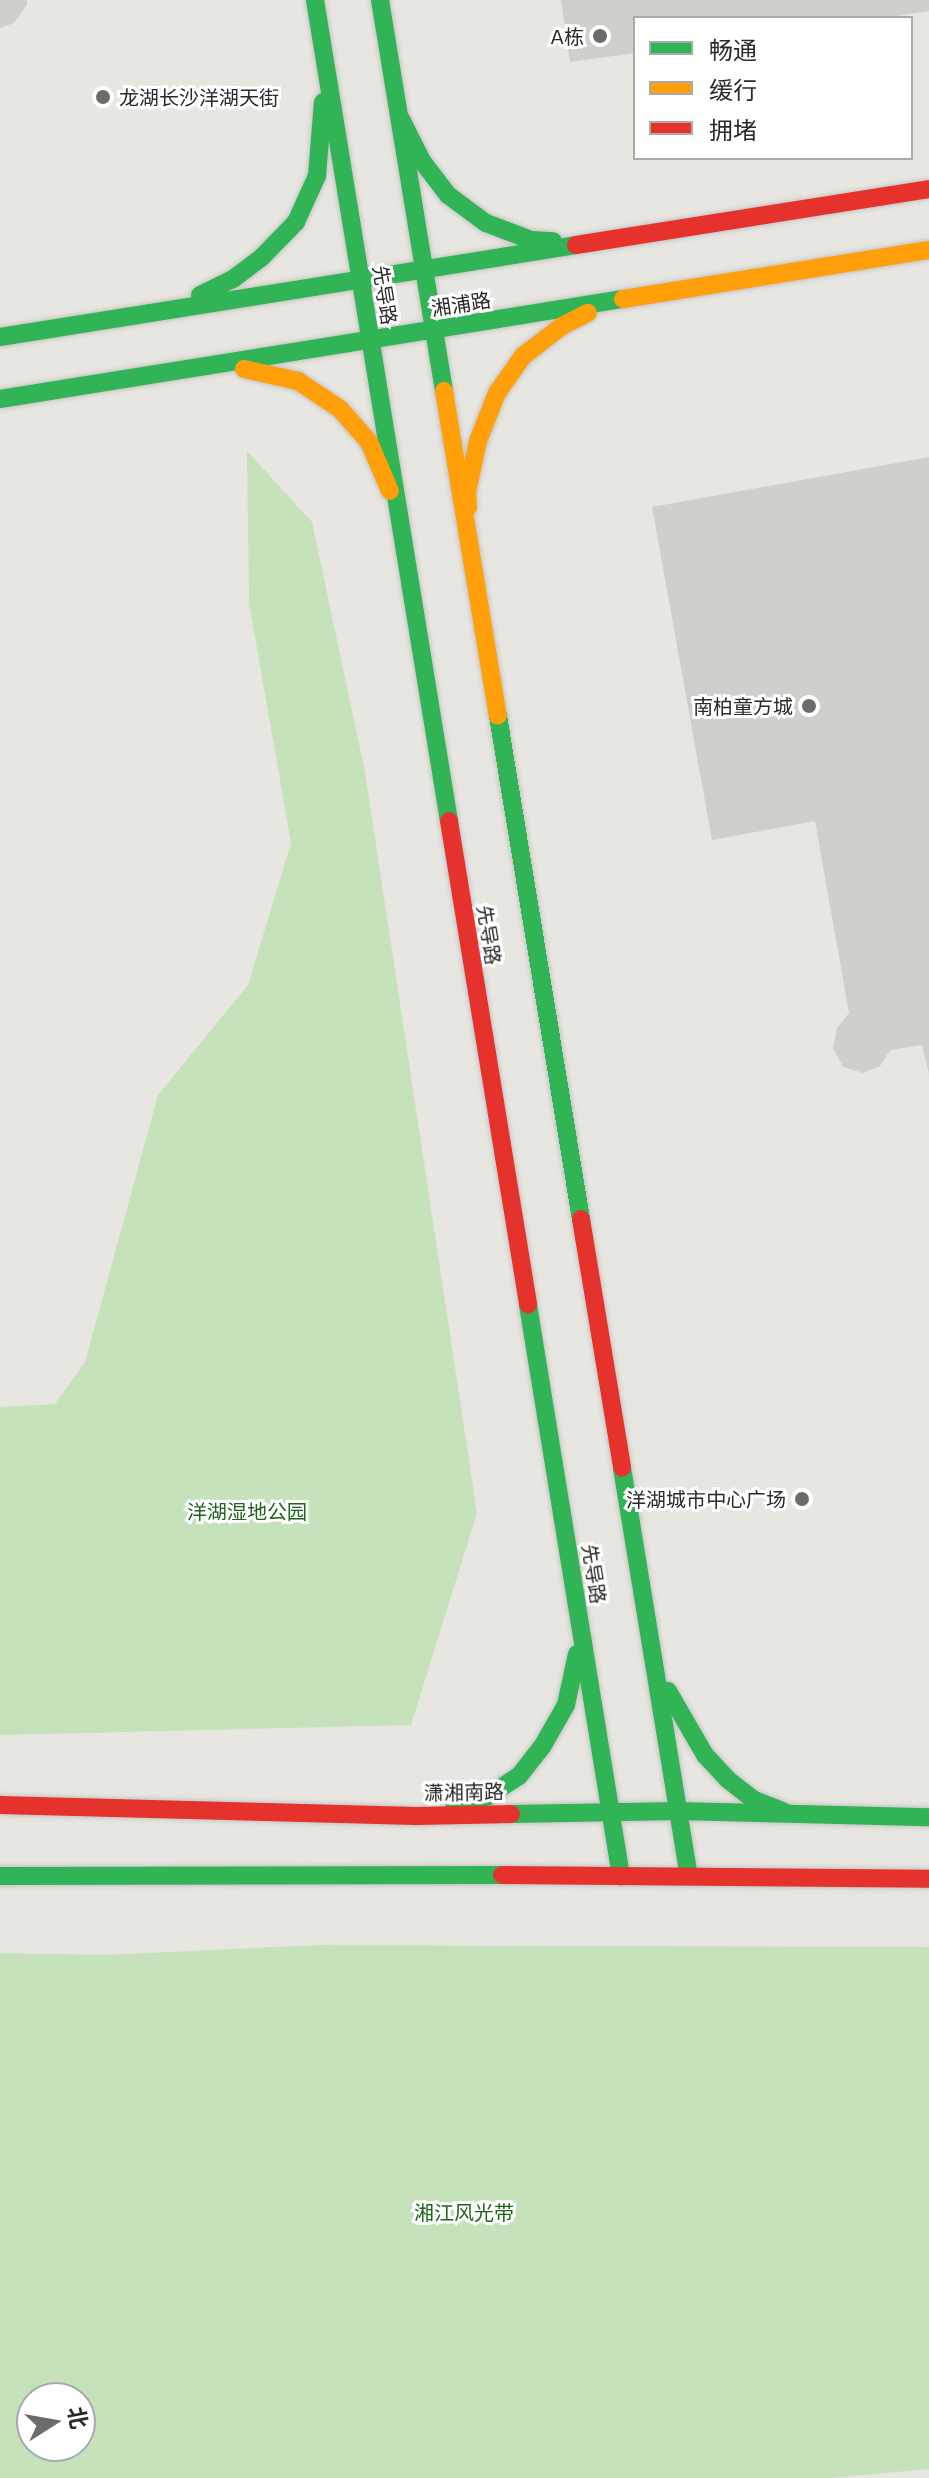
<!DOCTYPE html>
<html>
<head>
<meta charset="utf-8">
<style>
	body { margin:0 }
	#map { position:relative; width:929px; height:2478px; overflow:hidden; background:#e8e6e0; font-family:Commissioner,"Noto Sans SC",sans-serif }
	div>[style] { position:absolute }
	.green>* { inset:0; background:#c5e2bb }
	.building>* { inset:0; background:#d1cfcb }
	.roads { filter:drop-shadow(0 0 2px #c6c5c5) drop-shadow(0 0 2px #c6c5c5) }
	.fast>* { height:18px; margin:-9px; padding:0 9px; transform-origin:9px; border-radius:9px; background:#30b455 }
	.slow>* { height:18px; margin:-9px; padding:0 9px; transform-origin:9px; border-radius:9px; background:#ff9f0a }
	.jam>* { height:18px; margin:-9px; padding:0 9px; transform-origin:9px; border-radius:9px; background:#e5322d }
	.dots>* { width:22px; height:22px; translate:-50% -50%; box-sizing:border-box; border:4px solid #fff; border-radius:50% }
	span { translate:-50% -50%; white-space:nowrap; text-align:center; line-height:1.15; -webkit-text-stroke:6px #fff; paint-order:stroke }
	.poi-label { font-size:20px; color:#2a2a2a }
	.right { translate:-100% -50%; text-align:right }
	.left { translate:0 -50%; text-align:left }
	.street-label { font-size:20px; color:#2a2a2a }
	.park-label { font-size:20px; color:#22631e }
	.legend { position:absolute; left:633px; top:16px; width:280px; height:144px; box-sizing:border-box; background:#fff; border:2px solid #aaa; margin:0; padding:10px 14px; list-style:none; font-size:24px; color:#2a2a2a }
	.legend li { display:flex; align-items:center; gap:16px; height:40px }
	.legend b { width:40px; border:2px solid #aaa }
	.north { position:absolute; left:16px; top:2382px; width:80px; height:80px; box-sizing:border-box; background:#fff; border:2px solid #aaa; border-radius:50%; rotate:79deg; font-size:22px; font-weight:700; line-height:32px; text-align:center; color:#2a2a2a }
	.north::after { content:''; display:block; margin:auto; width:28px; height:36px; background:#6c6c6a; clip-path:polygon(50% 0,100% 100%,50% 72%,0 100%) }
</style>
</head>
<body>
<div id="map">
	<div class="green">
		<div style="clip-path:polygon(247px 451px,312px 522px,365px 772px,477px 1513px,411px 1725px,0 1735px,0 1407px,55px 1404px,85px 1362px,158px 1095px,248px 985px,291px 843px,249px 603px)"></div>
		<div style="clip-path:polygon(evenodd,319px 1945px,929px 1947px,929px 2469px,832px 2478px,0 2478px,0 1953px,105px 1955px,319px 1945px,32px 2398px,80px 2398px,80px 2446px,32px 2446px,32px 2398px)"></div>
	</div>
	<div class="building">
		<div style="clip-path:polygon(0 0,27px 0,27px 5px,14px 23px,0 28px)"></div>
		<div style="clip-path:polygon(561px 0,929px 0,929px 11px,883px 18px,635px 18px,635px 53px,570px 62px)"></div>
		<div style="clip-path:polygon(929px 457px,929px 1074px,922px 1045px,890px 1050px,880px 1066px,863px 1073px,843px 1067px,833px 1048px,837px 1028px,849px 1013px,815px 821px,712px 840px,652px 507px)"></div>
	</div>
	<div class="roads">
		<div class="fast">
			<div style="left:315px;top:0;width:832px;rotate:80.73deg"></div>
			<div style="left:380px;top:0;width:396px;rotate:80.7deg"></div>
			<div style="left:401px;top:119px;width:47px;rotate:63.4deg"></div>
			<div style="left:422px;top:161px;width:43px;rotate:52.6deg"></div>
			<div style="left:448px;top:195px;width:47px;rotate:36.4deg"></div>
			<div style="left:486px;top:223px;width:48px;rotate:20.7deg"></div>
			<div style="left:531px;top:240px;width:22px;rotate:3deg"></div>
			<div style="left:200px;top:295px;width:37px;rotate:-26deg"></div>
			<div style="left:233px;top:279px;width:36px;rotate:-37deg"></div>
			<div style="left:262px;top:257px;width:49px;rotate:-45.8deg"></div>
			<div style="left:296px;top:222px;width:51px;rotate:-65.5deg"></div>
			<div style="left:317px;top:176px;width:74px;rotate:-85.4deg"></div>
			<div style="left:0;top:337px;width:583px;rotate:-9.07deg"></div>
			<div style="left:0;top:399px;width:631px;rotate:-9.12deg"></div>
			<div style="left:498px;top:716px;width:510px;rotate:80.63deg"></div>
			<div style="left:528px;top:1305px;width:579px;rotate:80.75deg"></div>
			<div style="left:622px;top:1468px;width:412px;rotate:80.7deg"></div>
			<div style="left:668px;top:1691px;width:74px;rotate:60deg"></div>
			<div style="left:705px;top:1755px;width:33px;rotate:47deg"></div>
			<div style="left:727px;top:1779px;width:34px;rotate:38deg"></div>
			<div style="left:754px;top:1800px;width:31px;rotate:21deg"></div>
			<div style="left:454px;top:1808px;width:36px;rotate:-19deg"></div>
			<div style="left:488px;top:1796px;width:37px;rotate:-33deg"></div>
			<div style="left:519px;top:1776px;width:37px;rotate:-52deg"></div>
			<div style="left:542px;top:1747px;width:48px;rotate:-60.3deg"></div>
			<div style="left:566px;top:1705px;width:52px;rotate:-77.8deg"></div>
			<div style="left:511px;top:1814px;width:167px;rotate:-1deg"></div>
			<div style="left:678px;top:1811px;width:251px;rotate:1.4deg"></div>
			<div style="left:0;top:1876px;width:502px;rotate:-0.11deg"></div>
		</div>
		<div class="slow">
			<div style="left:623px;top:299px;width:310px;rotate:-9.1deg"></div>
			<div style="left:244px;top:369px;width:55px;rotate:12.5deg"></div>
			<div style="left:298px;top:381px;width:50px;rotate:33.7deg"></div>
			<div style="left:340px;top:409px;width:44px;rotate:48.7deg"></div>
			<div style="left:369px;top:442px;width:53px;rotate:66.8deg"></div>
			<div style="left:444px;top:391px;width:329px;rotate:80.6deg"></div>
			<div style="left:468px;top:507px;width:15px;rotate:-94deg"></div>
			<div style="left:467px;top:492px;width:52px;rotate:-77.8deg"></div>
			<div style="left:478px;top:441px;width:52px;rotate:-68.4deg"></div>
			<div style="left:497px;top:393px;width:45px;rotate:-54.9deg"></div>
			<div style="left:523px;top:356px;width:49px;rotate:-37.6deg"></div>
			<div style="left:562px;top:326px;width:29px;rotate:-27deg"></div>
		</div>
		<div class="jam">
			<div style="left:576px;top:245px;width:357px;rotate:-9deg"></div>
			<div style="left:449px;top:821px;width:490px;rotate:80.7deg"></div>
			<div style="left:581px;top:1219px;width:252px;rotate:80.6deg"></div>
			<div style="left:0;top:1805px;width:416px;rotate:1.5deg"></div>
			<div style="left:416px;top:1816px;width:95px;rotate:-1.2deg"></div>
			<div style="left:502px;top:1875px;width:427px;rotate:0.5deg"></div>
		</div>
	</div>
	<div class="dots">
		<div style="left:600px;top:36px;background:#6c6c6a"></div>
		<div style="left:103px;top:97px;background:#6c6c6a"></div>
		<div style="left:809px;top:706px;background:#6c6c6a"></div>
		<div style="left:802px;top:1499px;background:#6c6c6a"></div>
	</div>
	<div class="poi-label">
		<span class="right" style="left:584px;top:36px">A栋</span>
		<span class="left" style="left:119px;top:97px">龙湖长沙洋湖天街</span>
		<span class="right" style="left:793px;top:706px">南柏童方城</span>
		<span class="right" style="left:786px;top:1499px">洋湖城市中心广场</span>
	</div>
	<div class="street-label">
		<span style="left:385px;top:295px;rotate:81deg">先导路</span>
		<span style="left:461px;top:304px;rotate:-9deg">湘浦路</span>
		<span style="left:489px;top:935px;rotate:81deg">先导路</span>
		<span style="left:594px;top:1574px;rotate:81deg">先导路</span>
		<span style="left:464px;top:1792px;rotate:-1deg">潇湘南路</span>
	</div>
	<div class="park-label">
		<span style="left:247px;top:1511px">洋湖湿地公园</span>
		<span style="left:464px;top:2212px">湘江风光带</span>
	</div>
	<ul class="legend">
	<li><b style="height:10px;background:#30b455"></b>畅通</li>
	<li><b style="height:10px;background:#ff9f0a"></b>缓行</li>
	<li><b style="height:10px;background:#e5322d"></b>拥堵</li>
	</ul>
	<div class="north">北</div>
</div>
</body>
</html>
